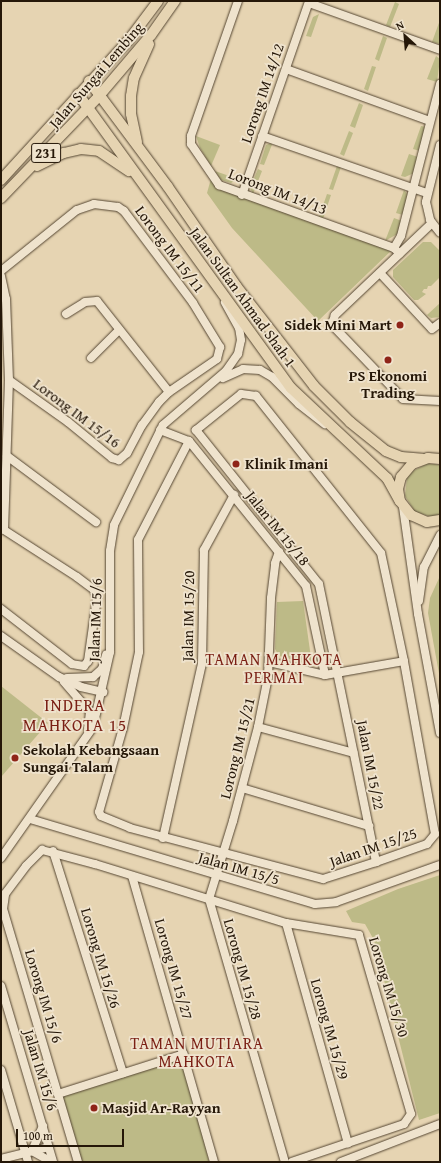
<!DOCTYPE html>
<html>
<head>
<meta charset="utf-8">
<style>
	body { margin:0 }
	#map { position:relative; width:441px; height:1163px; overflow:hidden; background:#e6d4b2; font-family:"Gentium Book Plus",serif }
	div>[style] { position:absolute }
	.green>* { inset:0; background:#bdba87 }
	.roads { filter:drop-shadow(0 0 1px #554632) drop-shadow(0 0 1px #554632) }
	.minor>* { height:8px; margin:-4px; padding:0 4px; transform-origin:4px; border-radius:4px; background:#efe3cd }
	.major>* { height:10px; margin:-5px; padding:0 5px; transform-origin:5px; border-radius:5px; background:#e6d4b2 }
	.dots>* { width:11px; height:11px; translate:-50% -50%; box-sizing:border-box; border:2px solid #efe3cd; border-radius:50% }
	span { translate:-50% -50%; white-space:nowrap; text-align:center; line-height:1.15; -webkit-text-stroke:3.5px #efe3cd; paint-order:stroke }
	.shield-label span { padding:1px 3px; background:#efe3cd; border:1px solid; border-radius:3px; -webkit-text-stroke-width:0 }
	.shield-label { font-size:14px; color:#251708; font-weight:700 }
	.street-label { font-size:15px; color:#251708 }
	.poi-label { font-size:15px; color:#251708; font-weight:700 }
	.right { translate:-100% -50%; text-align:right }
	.left { translate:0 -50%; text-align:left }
	.neighbourhood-label { font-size:16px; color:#7a1f14; letter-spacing:1px }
	.quarter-label { font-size:17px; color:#7a1f14; letter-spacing:1px }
	.frame { position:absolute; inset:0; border:2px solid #251708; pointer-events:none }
	.north { position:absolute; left:385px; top:16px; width:40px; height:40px; -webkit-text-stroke:3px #efe3cd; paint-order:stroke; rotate:334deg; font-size:11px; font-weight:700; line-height:16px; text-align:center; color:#251708 }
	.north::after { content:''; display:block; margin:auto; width:14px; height:18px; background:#251708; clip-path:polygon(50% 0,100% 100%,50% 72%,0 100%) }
	.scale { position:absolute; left:16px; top:1129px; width:108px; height:18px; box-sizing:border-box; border:2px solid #251708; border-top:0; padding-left:5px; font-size:12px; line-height:14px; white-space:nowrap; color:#251708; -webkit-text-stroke:3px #efe3cd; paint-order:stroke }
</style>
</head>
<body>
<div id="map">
	<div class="green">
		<div style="clip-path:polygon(395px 2px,399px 4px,390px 27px,386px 25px)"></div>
		<div style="clip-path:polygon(319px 14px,311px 37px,306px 36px,313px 17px)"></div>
		<div style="clip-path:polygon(440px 20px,440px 44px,432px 42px)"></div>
		<div style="clip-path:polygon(383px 36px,387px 38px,379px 61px,375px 59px)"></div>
		<div style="clip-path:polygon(436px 56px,440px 59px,437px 82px,427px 79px)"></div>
		<div style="clip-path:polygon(372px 66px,376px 67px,368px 91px,364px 89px)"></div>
		<div style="clip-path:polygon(359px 103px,363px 105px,355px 128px,350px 126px)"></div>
		<div style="clip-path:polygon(421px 126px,426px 127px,420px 151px,413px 149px)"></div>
		<div style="clip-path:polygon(349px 131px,353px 133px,344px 156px,340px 154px)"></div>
		<div style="clip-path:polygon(196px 136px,220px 145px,211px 166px,200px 148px)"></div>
		<div style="clip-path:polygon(273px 142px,264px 165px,260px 164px,266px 145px)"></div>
		<div style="clip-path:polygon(409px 154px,418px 157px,414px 173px,405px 177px,401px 176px)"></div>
		<div style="clip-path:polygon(337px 166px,341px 167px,333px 190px,329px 189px)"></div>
		<div style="clip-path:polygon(258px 169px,262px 171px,253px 194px,250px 188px)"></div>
		<div style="clip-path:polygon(215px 171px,238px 179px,231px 183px,221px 180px)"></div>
		<div style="clip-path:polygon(212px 175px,219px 185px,394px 248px,318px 321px,232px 228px,207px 193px)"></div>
		<div style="clip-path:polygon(404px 190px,408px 195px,403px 215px,396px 213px)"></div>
		<div style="clip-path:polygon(327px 194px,331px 195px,323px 219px,319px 217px)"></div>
		<div style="clip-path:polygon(394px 218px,402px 221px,399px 233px,385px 241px)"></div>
		<div style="clip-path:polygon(423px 242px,431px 242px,440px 251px,440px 277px,431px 286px,428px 286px,427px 289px,424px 289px,422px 292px,426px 294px,418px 300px,414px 300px,393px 277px,393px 270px)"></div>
		<div style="clip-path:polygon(440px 303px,440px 317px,431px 318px,427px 315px)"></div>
		<div style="clip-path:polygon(428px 463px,440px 465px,440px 515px,432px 517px,415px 512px,405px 496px,407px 478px,413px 471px)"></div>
		<div style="clip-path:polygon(440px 576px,440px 679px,428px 613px,430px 598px)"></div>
		<div style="clip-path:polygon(303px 601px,312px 665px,279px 656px,275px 649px,277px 602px)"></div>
		<div style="clip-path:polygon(1px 686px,48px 723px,1px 777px)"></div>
		<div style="clip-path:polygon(440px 875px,440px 1113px,419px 1120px,374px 940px,365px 924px,352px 922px,346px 911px,398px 889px)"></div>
		<div style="clip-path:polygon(184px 1054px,209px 1162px,81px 1162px,58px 1094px)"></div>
	</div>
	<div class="roads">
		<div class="minor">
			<div style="left:238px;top:1px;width:143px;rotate:109.2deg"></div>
			<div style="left:191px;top:136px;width:8px;rotate:90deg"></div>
			<div style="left:191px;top:144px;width:50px;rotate:55.7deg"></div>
			<div style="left:219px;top:185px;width:186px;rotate:19.8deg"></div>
			<div style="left:394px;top:248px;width:8px;rotate:45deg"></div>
			<div style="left:309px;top:3px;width:139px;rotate:19.7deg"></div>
			<div style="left:286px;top:69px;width:153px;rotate:19.9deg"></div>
			<div style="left:262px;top:136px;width:175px;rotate:19.1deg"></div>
			<div style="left:440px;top:145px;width:59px;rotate:103.8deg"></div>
			<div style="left:426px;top:202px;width:18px;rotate:77deg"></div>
			<div style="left:430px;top:220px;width:16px;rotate:52deg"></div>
			<div style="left:242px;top:195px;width:205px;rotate:-70.9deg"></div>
			<div style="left:432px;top:223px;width:134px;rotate:136.5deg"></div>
			<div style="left:335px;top:315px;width:6px;rotate:108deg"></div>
			<div style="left:333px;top:321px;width:7px;rotate:74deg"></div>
			<div style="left:335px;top:328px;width:98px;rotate:46.2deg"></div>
			<div style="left:403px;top:399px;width:37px;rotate:3deg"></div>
			<div style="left:394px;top:248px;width:14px;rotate:-60deg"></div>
			<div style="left:401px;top:236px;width:157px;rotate:-75.6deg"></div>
			<div style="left:1px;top:271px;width:97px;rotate:-38.8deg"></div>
			<div style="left:77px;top:210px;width:18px;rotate:-19deg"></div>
			<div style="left:94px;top:204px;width:24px;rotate:7deg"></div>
			<div style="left:118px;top:207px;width:7px;rotate:34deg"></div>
			<div style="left:124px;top:211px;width:115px;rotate:53.1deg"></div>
			<div style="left:193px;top:303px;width:52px;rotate:58.5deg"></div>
			<div style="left:220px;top:347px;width:12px;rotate:104deg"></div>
			<div style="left:217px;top:359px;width:58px;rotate:145.5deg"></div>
			<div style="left:169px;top:392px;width:14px;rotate:135deg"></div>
			<div style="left:159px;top:402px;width:29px;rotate:126deg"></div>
			<div style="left:142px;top:425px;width:32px;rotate:118deg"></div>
			<div style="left:127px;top:453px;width:11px;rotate:139deg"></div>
			<div style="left:119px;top:460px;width:7px;rotate:-164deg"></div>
			<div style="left:112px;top:458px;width:57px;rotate:-140.7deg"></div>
			<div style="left:68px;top:422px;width:72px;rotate:-144.6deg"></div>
			<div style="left:380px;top:273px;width:76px;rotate:47.1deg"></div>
			<div style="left:432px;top:329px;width:10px;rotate:-37deg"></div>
			<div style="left:1px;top:276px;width:24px;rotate:78deg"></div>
			<div style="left:6px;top:299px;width:81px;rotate:87.9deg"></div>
			<div style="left:9px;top:380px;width:150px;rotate:91.9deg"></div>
			<div style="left:66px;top:314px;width:22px;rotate:-32deg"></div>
			<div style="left:85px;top:302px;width:12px;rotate:-5deg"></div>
			<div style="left:97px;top:301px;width:116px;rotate:51.6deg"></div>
			<div style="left:91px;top:358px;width:40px;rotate:-45deg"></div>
			<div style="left:223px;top:378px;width:22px;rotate:-24deg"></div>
			<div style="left:243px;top:369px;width:17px;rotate:3deg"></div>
			<div style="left:260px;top:370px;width:14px;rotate:30deg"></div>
			<div style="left:272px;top:377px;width:38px;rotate:45deg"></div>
			<div style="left:299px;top:404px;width:33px;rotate:38deg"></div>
			<div style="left:160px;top:430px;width:31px;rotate:21deg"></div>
			<div style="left:189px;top:441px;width:186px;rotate:51.1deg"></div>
			<div style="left:306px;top:586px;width:91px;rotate:77.9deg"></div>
			<div style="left:189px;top:441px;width:111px;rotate:117.3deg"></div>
			<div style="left:138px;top:540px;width:112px;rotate:89.5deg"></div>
			<div style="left:139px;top:652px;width:78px;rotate:101.9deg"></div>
			<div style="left:123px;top:728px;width:87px;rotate:105.9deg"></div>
			<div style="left:99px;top:812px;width:4px;rotate:63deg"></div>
			<div style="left:101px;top:816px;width:31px;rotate:22deg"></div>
			<div style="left:130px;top:828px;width:200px;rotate:14.8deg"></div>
			<div style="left:323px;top:879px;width:56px;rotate:-17.8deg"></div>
			<div style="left:376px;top:862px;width:54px;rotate:-19.4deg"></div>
			<div style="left:427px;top:844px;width:13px;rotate:-51deg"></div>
			<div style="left:435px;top:834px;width:176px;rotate:-100.2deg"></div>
			<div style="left:404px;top:661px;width:110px;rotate:-102deg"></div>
			<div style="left:381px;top:553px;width:201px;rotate:-128.5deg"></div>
			<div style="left:256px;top:396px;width:15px;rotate:-172deg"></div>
			<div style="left:241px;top:394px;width:58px;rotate:141.3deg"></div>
			<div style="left:196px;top:430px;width:197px;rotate:51.4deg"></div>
			<div style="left:319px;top:584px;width:284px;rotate:78.4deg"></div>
			<div style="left:7px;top:456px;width:111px;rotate:36.6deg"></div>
			<div style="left:403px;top:507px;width:108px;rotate:82deg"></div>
			<div style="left:418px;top:614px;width:121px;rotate:79.5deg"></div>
			<div style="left:1px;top:528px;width:90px;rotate:32.8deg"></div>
			<div style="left:77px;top:577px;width:21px;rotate:37deg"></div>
			<div style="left:94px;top:590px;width:9px;rotate:69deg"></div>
			<div style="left:97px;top:598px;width:64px;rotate:98.1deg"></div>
			<div style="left:88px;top:661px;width:6px;rotate:129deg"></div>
			<div style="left:84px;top:666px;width:12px;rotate:-171deg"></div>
			<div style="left:72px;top:664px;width:90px;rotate:-142.2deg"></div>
			<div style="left:419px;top:601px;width:34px;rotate:-82deg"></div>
			<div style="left:424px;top:567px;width:36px;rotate:-63deg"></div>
			<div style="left:1px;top:636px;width:71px;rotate:35.3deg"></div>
			<div style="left:59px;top:677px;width:24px;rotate:24deg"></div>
			<div style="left:81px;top:687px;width:23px;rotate:13deg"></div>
			<div style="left:269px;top:662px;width:57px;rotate:13.1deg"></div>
			<div style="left:325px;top:675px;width:80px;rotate:-10deg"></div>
			<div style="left:67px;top:678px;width:26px;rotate:-2deg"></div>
			<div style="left:93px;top:677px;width:12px;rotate:-42deg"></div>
			<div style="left:102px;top:669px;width:15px;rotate:-74deg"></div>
			<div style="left:64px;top:682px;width:40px;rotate:49deg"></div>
			<div style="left:90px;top:712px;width:16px;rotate:97deg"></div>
			<div style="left:258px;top:727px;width:99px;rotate:15.2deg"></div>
			<div style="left:242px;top:788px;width:133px;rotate:16.7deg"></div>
			<div style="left:30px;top:819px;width:297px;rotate:16.6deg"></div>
			<div style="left:315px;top:904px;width:21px;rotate:-5deg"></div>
			<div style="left:336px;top:902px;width:110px;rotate:-19.6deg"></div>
			<div style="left:163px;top:838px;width:178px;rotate:-77.4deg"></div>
			<div style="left:202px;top:664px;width:114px;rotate:-89deg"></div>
			<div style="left:204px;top:550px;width:63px;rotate:-61.4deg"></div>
			<div style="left:53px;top:851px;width:233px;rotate:72.5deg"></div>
			<div style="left:1px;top:858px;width:160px;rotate:-54.9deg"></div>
			<div style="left:93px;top:727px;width:77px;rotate:-77.2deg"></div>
			<div style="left:110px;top:652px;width:101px;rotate:-90deg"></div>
			<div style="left:110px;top:551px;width:26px;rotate:-81deg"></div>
			<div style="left:114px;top:525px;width:111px;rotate:-63.9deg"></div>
			<div style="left:163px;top:425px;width:83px;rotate:-40.6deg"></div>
			<div style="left:226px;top:371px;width:21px;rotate:-55deg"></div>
			<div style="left:238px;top:354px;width:14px;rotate:-78deg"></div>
			<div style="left:241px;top:340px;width:12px;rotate:-99deg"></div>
			<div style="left:239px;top:328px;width:29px;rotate:-119deg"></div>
			<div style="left:132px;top:876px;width:298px;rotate:74deg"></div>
			<div style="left:209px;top:899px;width:82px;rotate:-72.9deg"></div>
			<div style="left:233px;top:821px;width:97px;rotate:-75.1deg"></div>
			<div style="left:258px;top:727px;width:51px;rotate:-78.7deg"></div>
			<div style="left:268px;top:677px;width:79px;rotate:-87.8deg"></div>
			<div style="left:271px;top:598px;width:35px;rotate:-83deg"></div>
			<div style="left:275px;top:563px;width:12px;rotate:-70deg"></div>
			<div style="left:209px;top:899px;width:274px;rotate:73.9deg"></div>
			<div style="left:286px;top:923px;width:229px;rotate:74.3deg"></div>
			<div style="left:1px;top:986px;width:184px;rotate:73.5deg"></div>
			<div style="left:1px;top:1070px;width:96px;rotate:73.6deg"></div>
			<div style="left:58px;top:1094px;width:132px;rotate:-17.6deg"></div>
			<div style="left:43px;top:1126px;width:27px;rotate:114deg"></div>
			<div style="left:32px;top:1151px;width:23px;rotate:29deg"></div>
			<div style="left:1px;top:1159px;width:49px;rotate:-14deg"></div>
			<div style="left:78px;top:1162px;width:264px;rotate:-106.5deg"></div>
			<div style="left:3px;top:909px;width:15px;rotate:-82deg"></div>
			<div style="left:5px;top:894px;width:35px;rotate:-53deg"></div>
			<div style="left:26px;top:866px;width:23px;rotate:-45deg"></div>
			<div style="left:42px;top:850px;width:55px;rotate:14.8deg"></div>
			<div style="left:95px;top:864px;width:200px;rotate:17.2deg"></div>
			<div style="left:286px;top:923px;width:74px;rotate:9.3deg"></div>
			<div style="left:359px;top:935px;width:186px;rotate:73.8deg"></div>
			<div style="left:411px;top:1114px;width:12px;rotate:125deg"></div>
			<div style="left:404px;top:1124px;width:118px;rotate:161.3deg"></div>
			<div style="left:341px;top:1162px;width:106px;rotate:-21deg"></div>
		</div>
		<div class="major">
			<div style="left:89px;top:81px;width:132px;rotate:53.3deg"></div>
			<div style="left:168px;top:187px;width:121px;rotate:55.4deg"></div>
			<div style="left:237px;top:287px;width:125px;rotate:52.1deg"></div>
			<div style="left:314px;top:386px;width:51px;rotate:45deg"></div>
			<div style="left:350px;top:422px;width:46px;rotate:38.9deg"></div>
			<div style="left:386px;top:451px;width:16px;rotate:22deg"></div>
			<div style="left:401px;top:457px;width:21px;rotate:5deg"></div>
			<div style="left:78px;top:94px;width:363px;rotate:54.1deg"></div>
			<div style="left:291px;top:388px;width:132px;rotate:43.2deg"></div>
			<div style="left:387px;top:478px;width:26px;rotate:61deg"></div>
			<div style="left:137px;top:142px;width:29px;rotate:-102deg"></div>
			<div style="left:131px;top:114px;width:18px;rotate:-90deg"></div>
			<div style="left:131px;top:96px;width:18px;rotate:-81deg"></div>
			<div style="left:134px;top:78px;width:37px;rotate:-66deg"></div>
			<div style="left:37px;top:166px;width:30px;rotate:-26deg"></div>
			<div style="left:64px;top:153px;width:17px;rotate:-13deg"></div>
			<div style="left:81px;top:149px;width:18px;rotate:6deg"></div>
			<div style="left:99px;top:151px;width:36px;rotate:34deg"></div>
			<div style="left:1px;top:180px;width:188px;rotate:-47.6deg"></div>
			<div style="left:128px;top:41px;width:50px;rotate:-53.1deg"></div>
			<div style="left:1px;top:198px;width:141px;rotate:-46.1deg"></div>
			<div style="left:99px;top:96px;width:80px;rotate:-49.6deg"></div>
			<div style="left:151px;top:35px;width:42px;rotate:-54.8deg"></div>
			<div style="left:440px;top:459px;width:12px;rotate:-175deg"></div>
			<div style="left:428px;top:458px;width:17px;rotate:159deg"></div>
			<div style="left:412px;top:464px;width:17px;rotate:130deg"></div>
			<div style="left:401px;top:477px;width:12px;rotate:104deg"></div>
			<div style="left:398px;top:489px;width:12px;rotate:81deg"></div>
			<div style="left:400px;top:501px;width:18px;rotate:52deg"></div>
			<div style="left:411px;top:515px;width:17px;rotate:24deg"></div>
			<div style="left:427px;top:522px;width:13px;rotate:-9deg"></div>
		</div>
	</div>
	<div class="dots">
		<div style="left:400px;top:325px;background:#8f2418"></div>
		<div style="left:388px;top:360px;background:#8f2418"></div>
		<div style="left:236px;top:464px;background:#8f2418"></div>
		<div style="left:15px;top:758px;background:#8f2418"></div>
		<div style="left:94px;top:1108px;background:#8f2418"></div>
	</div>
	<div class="shield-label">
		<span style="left:46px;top:153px">231</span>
	</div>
	<div class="street-label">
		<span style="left:96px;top:75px;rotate:-49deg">Jalan Sungai Lembing</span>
		<span style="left:262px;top:93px;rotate:-71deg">Lorong IM 14/12</span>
		<span style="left:278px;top:191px;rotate:21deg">Lorong IM 14/13</span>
		<span style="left:170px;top:249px;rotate:53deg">Lorong IM 15/11</span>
		<span style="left:243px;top:297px;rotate:54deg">Jalan Sultan Ahmad Shah 1</span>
		<span style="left:77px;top:413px;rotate:37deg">Lorong IM 15/16</span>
		<span style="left:278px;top:528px;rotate:51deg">Jalan IM 15/18</span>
		<span style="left:188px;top:616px;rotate:-89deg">Jalan IM 15/20</span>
		<span style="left:95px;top:620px;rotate:-88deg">Jalan IM 15/6</span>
		<span style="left:237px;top:748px;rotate:-76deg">Lorong IM 15/21</span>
		<span style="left:371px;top:765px;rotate:79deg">Jalan IM 15/22</span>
		<span style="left:373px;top:847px;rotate:-19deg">Jalan IM 15/25</span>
		<span style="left:239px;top:868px;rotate:16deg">Jalan IM 15/5</span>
		<span style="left:101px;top:958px;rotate:73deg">Lorong IM 15/26</span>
		<span style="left:174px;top:969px;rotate:74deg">Lorong IM 15/27</span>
		<span style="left:243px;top:969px;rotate:74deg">Lorong IM 15/28</span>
		<span style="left:389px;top:987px;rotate:73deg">Lorong IM 15/30</span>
		<span style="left:44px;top:996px;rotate:73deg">Lorong IM 15/6</span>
		<span style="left:330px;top:1029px;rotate:74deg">Lorong IM 15/29</span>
		<span style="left:41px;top:1070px;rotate:73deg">Jalan IM 15/6</span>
	</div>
	<div class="poi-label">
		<span class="right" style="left:392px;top:325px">Sidek Mini Mart</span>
		<span style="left:388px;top:384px">PS Ekonomi<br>Trading</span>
		<span class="left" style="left:245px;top:464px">Klinik Imani</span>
		<span class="left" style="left:23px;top:758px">Sekolah Kebangsaan<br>Sungai Talam</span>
		<span class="left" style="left:102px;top:1108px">Masjid Ar-Rayyan</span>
	</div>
	<div class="neighbourhood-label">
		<span style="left:274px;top:668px">TAMAN MAHKOTA<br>PERMAI</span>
		<span style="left:197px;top:1052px">TAMAN MUTIARA<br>MAHKOTA</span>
	</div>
	<div class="quarter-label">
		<span style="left:75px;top:715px">INDERA<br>MAHKOTA 15</span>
	</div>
	<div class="frame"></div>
	<div class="north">N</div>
	<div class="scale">100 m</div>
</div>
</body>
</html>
